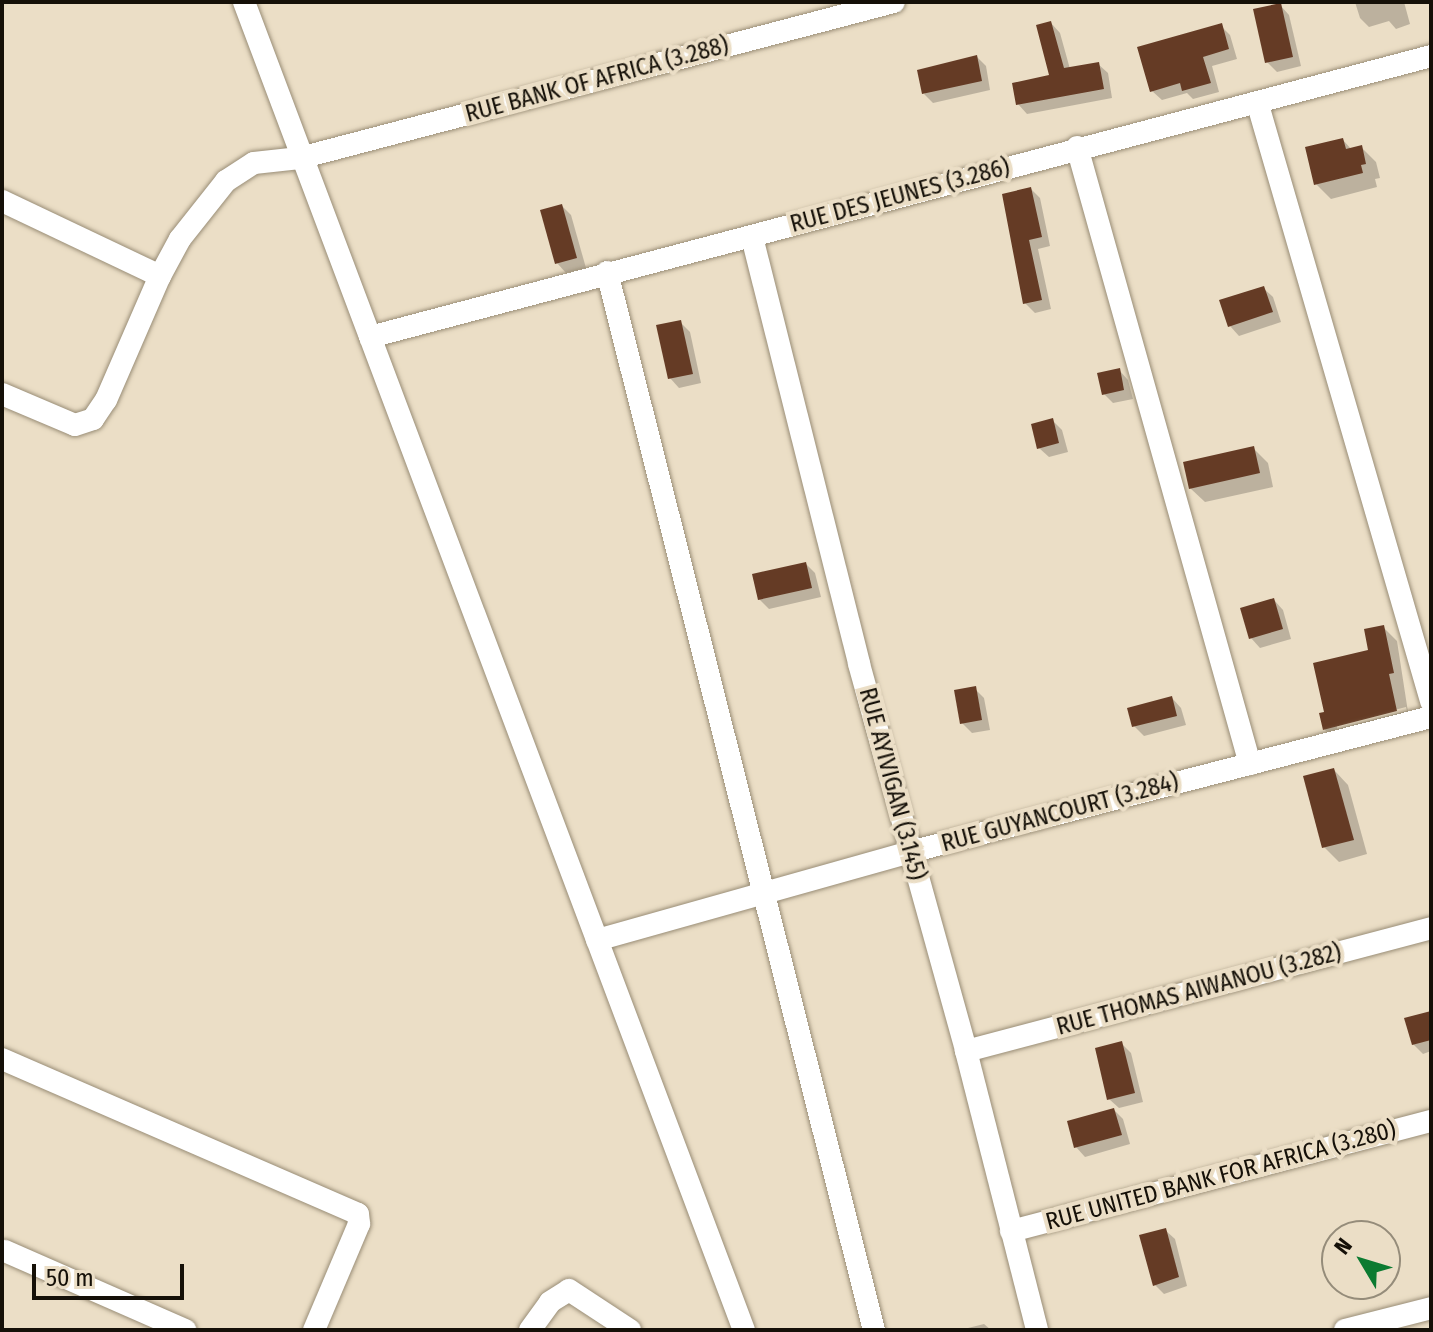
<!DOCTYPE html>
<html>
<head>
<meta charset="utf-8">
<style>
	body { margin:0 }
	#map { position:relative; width:1433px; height:1332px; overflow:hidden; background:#ebdec6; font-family:"Fira Sans Condensed",sans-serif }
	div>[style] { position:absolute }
	.shadow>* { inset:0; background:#0003 }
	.building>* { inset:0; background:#653b25 }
	.roads { filter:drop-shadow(0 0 2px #998d76) drop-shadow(0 0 2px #998d76) }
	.minor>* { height:22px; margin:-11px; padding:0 11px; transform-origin:11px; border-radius:11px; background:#fff }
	span { translate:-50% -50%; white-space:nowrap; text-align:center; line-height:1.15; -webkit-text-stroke:8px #ebdec6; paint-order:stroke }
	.street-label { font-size:24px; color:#151008 }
	.frame { position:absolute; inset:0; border:4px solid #151008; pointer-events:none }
	.north { position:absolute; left:1321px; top:1220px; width:80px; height:80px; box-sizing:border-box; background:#ebdec6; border:2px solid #958c7a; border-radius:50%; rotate:308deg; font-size:22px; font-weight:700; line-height:32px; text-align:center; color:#151008 }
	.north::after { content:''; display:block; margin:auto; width:28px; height:36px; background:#0c7b31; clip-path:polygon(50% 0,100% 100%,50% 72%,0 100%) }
	.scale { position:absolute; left:32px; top:1264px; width:152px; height:36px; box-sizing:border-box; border:4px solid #151008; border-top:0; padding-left:10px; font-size:24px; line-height:28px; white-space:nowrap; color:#151008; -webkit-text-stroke:6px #ebdec6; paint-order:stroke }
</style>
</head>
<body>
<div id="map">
	<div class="shadow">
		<div style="clip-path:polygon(1355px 2px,1404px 2px,1410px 24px,1396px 29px,1389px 21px,1369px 27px,1360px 18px)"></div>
		<div style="clip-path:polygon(1280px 5px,1289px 15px,1301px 66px,1277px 72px,1267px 62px)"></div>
		<div style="clip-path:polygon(1051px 23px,1060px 33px,1070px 69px,1098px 64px,1108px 73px,1112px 98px,1027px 114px,1018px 104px,1051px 76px)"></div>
		<div style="clip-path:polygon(1221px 26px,1230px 35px,1237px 59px,1212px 66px,1219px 92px,1193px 99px,1187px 93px,1162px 100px,1152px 91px)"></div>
		<div style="clip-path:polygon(977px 57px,986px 66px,990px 90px,933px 103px,924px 94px)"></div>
		<div style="clip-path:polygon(1343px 140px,1352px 150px,1361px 147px,1376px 162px,1380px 178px,1375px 179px,1377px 187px,1331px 199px,1316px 184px)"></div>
		<div style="clip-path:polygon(1031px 189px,1040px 198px,1050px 246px,1038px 249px,1051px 309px,1035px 313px,1025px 303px)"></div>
		<div style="clip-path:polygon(562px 206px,571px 215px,586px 268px,566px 273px,557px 263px)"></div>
		<div style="clip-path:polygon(1263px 288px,1273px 297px,1281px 322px,1239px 336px,1230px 326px)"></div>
		<div style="clip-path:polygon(680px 322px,690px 332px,701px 383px,679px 388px,670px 378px)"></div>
		<div style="clip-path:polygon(1119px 370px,1128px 380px,1133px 399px,1113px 403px,1104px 394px)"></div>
		<div style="clip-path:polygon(1053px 421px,1062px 430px,1068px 452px,1049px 457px,1039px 448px)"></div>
		<div style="clip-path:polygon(1253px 448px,1268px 463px,1273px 487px,1205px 502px,1190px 488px)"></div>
		<div style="clip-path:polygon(806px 564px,815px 573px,821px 597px,769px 609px,759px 599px)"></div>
		<div style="clip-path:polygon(1274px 600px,1283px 610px,1291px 639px,1260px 648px,1251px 638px)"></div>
		<div style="clip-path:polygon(evenodd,1383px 627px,1397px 641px,1410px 725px,1339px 743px,1325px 730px,1326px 714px,1383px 627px,1406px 707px,1407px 711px,1337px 729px,1337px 725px,1406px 707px)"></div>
		<div style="clip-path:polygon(975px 689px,984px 698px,990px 730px,972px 733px,962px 723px)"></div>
		<div style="clip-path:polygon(1172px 698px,1181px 708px,1186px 725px,1144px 736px,1134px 726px)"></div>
		<div style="clip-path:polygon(1334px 770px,1348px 785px,1367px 854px,1339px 862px,1324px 847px)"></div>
		<div style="clip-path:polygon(1431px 1013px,1431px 1051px,1423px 1054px,1413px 1044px)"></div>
		<div style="clip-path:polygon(1122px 1044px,1131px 1053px,1143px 1102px,1119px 1108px,1109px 1099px)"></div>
		<div style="clip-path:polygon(1114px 1110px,1123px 1119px,1130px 1144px,1085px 1157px,1076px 1147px)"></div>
		<div style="clip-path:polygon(1165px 1230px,1175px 1239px,1187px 1286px,1164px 1294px,1154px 1284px)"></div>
		<div style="clip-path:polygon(984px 1324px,991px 1330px,960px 1330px)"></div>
	</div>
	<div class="building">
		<div style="clip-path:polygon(1281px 3px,1293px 57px,1265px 63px,1253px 9px)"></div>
		<div style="clip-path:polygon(1051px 21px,1064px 68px,1099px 62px,1104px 89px,1016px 105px,1012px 83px,1049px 75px,1036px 25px)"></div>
		<div style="clip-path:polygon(1222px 23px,1229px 49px,1203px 57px,1211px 83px,1182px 91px,1180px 83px,1150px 92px,1137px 47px)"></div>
		<div style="clip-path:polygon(977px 55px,982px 81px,922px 94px,917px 70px)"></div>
		<div style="clip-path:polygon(1343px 138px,1346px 149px,1362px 145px,1366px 164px,1361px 165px,1363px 173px,1314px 185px,1305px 147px)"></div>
		<div style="clip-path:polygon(1031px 187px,1042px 237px,1029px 240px,1042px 300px,1023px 304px,1002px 194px)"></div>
		<div style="clip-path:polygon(562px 204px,577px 258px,555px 264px,540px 210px)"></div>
		<div style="clip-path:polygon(1264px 286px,1273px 312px,1228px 327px,1219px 300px)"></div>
		<div style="clip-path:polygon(681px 320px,693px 374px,668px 379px,656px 325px)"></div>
		<div style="clip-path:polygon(1120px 368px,1124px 390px,1102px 395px,1097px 373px)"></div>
		<div style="clip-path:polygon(1053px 418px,1059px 443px,1037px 449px,1031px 424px)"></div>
		<div style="clip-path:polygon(1254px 446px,1260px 473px,1189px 489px,1183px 462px)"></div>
		<div style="clip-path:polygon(806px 562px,812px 588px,758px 600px,752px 574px)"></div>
		<div style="clip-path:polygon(1274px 598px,1283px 629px,1249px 639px,1240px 608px)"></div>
		<div style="clip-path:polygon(1384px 625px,1394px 673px,1389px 674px,1397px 711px,1323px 730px,1319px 713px,1324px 712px,1313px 663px,1368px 650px,1364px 629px)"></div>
		<div style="clip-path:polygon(976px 686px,982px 720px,960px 724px,954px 690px)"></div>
		<div style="clip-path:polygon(1172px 696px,1177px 716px,1132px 727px,1127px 708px)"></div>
		<div style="clip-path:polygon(1334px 768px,1354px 840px,1322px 848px,1303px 776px)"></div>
		<div style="clip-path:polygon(1431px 1011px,1431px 1040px,1412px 1045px,1404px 1018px)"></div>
		<div style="clip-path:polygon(1122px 1041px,1135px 1093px,1107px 1100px,1095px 1048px)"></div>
		<div style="clip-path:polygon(1114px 1108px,1122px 1135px,1074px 1148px,1067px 1121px)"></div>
		<div style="clip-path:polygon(1166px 1228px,1179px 1277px,1153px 1286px,1139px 1235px)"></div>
	</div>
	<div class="roads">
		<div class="minor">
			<div style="left:244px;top:2px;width:1419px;rotate:69.37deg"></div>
			<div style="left:1258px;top:105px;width:621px;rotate:73.81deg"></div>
			<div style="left:1077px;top:147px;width:641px;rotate:74.34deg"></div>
			<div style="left:2px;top:201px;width:175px;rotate:25.4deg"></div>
			<div style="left:752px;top:237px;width:440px;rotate:75.9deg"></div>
			<div style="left:859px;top:664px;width:402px;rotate:74.5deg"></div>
			<div style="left:966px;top:1051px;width:288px;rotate:75.7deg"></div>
			<div style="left:607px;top:272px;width:1091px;rotate:75.84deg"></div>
			<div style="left:370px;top:337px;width:1098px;rotate:-14.83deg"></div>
			<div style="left:2px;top:394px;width:79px;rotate:23deg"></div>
			<div style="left:75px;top:425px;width:19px;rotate:-18deg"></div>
			<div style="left:93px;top:419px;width:23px;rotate:-56deg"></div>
			<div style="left:106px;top:400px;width:135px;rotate:-66.5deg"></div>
			<div style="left:160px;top:276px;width:42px;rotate:-61.6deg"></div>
			<div style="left:180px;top:239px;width:74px;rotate:-51.6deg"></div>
			<div style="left:226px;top:181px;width:33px;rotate:-33deg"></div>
			<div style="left:254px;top:163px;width:46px;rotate:-6.2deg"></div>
			<div style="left:300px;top:158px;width:614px;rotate:-14.72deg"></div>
			<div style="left:597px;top:940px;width:325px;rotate:-15.7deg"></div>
			<div style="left:910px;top:852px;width:538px;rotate:-14.53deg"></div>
			<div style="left:966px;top:1051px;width:481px;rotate:-14.8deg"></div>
			<div style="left:2px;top:1059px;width:388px;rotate:23.5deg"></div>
			<div style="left:358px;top:1214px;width:10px;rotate:84deg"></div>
			<div style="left:359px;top:1224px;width:115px;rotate:113deg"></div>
			<div style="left:1011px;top:1231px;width:434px;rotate:-14.7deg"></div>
			<div style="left:5px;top:1251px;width:197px;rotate:23.7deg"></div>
			<div style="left:530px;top:1330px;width:34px;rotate:-54deg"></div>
			<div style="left:550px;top:1302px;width:22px;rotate:-32deg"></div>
			<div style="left:569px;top:1290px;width:73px;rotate:33.3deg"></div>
			<div style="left:1345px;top:1330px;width:89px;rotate:-14.3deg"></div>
		</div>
	</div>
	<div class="street-label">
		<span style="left:597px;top:80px;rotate:-15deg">RUE BANK OF AFRICA (3.288)</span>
		<span style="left:900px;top:196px;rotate:-15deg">RUE DES JEUNES (3.286)</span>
		<span style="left:892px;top:784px;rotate:75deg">RUE AYIVIGAN (3.145)</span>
		<span style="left:1060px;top:813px;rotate:-15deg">RUE GUYANCOURT (3.284)</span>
		<span style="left:1199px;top:990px;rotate:-15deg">RUE THOMAS AIWANOU (3.282)</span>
		<span style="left:1221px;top:1176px;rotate:-15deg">RUE UNITED BANK FOR AFRICA (3.280)</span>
	</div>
	<div class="frame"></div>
	<div class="north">N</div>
	<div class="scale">50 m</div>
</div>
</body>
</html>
